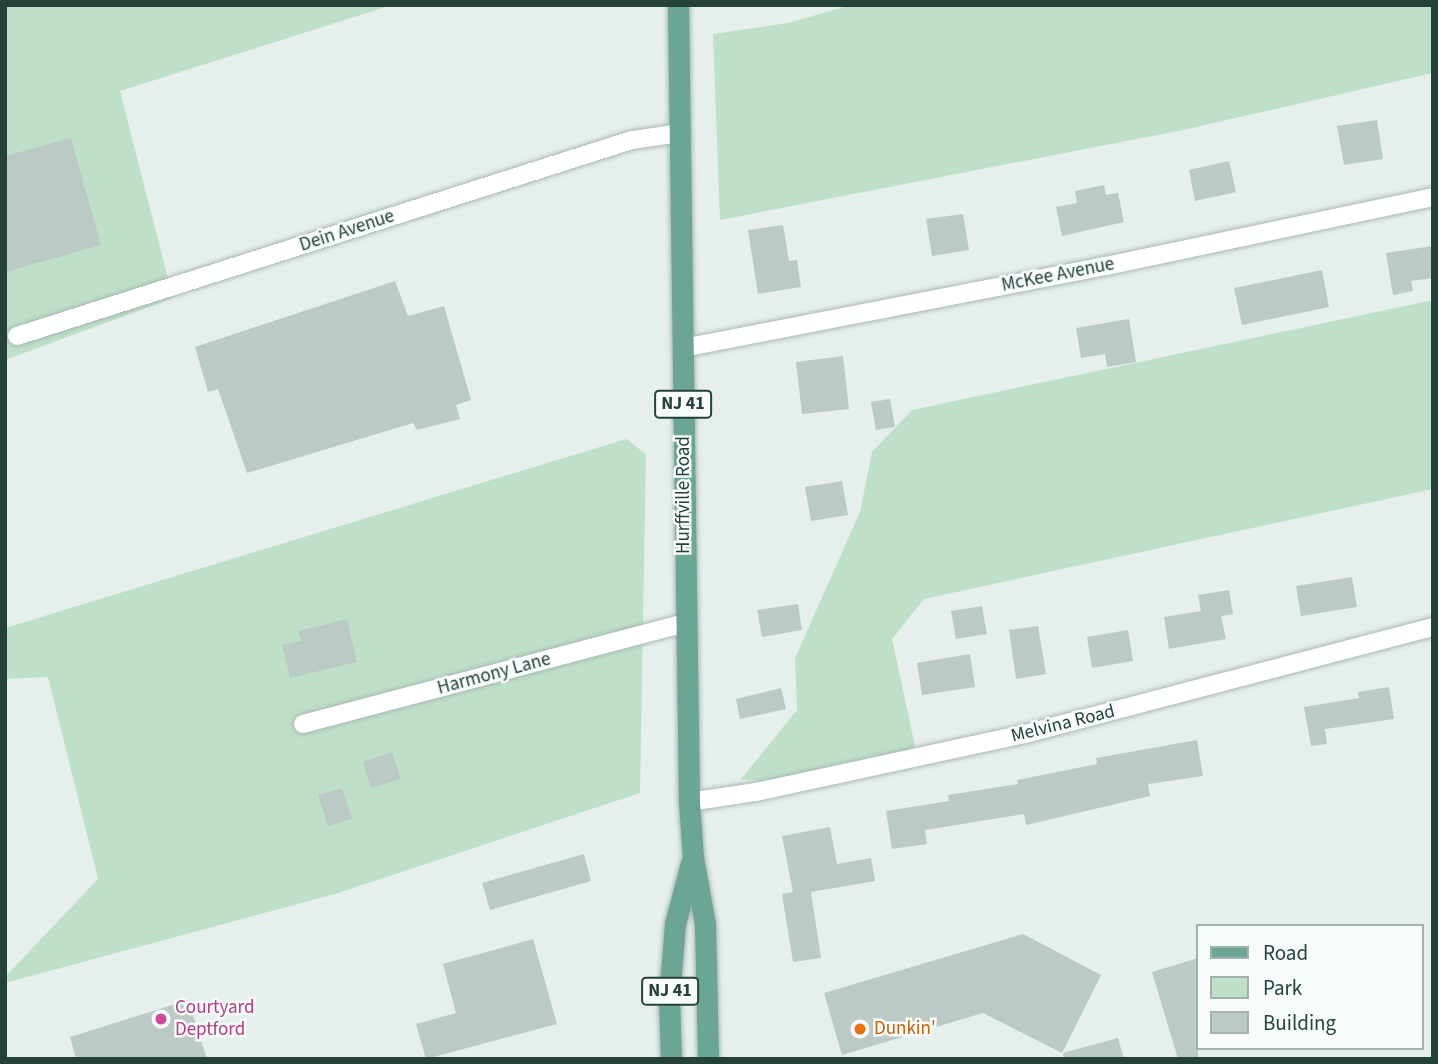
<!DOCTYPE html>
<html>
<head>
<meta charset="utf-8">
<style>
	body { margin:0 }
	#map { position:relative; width:1438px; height:1064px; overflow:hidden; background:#e6efeb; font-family:"Source Sans 3",sans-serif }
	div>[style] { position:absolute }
	.green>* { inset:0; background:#bfe0c8 }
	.building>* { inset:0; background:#bbcac4 }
	.roads { filter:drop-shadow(0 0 2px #a8b8b2) drop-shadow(0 0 2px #a8b8b2) }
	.minor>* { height:18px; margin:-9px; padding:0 9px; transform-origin:9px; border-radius:9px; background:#fff }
	.primary>* { height:21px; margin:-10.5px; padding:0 10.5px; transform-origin:10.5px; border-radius:10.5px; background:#6aa596 }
	.dots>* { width:19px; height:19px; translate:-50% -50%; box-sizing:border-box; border:4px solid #f7fbf9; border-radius:50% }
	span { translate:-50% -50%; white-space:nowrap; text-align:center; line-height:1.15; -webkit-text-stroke:5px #f7fbf9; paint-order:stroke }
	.shield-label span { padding:2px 5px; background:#f7fbf9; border:2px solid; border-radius:5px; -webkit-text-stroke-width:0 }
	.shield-label { font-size:18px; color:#24423a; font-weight:700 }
	.street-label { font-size:19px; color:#24423a }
	.hotel-label { font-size:19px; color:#b23c85 }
	.left { translate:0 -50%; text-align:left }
	.food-label { font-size:19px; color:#c56008 }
	.frame { position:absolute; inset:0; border:7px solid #24423a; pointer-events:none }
	.legend { position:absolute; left:1196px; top:924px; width:228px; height:126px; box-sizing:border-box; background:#f7fbf9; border:2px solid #a3b1ad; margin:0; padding:9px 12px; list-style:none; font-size:21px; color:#24423a }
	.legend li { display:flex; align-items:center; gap:14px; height:35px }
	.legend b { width:35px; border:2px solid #a3b1ad }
</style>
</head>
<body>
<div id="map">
	<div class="green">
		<div style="clip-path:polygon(5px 5px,392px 5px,120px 91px,173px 298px,5px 360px)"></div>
		<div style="clip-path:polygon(851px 5px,1433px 5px,1433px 73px,1183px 130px,720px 220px,713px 34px,788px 23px)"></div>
		<div style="clip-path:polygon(1433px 300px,1433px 489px,924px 599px,892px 639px,918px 760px,797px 785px,741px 779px,797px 710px,795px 658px,860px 512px,872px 452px,912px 410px)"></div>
		<div style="clip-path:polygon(626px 439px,646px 454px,640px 793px,335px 894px,5px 983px,5px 977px,98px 879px,48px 677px,5px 679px,5px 628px)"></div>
	</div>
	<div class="building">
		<div style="clip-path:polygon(1377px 120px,1383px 159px,1344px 165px,1337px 126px)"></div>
		<div style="clip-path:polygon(71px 138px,101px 245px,5px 272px,5px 156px)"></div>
		<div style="clip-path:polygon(1229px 161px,1236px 192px,1195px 201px,1189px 170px)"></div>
		<div style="clip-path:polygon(1104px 185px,1106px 195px,1118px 193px,1124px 222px,1062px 236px,1056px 207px,1077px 203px,1075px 191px)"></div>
		<div style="clip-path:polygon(963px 214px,969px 250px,932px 256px,926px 219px)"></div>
		<div style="clip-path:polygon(783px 225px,789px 261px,797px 260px,801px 287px,758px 294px,748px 230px)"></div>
		<div style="clip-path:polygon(1433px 246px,1433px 278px,1411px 281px,1413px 291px,1393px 295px,1386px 253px)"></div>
		<div style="clip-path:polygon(1322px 270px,1329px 307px,1242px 325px,1234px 288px)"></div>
		<div style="clip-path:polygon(395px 281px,408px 316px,444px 306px,471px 400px,456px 405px,460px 419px,417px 430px,413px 423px,247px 473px,218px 389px,208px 392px,195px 347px)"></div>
		<div style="clip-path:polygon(1129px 319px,1136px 362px,1107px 367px,1105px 354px,1081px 358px,1076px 328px)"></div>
		<div style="clip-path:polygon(843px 356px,849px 409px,802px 414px,796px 362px)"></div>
		<div style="clip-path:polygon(890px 399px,895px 427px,876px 430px,871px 402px)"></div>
		<div style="clip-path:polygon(842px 481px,848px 515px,811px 521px,805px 487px)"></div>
		<div style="clip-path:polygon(1352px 577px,1357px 607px,1301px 616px,1296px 586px)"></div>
		<div style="clip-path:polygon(1229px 590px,1233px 614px,1221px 616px,1226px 639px,1169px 649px,1164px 617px,1201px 611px,1198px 595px)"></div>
		<div style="clip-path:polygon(798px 604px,802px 630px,762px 637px,757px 610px)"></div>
		<div style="clip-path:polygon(982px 606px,987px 634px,956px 639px,951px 611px)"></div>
		<div style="clip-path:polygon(347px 619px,357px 662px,290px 678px,282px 645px,301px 641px,298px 631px)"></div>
		<div style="clip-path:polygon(1038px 626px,1046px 674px,1016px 679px,1009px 630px)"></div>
		<div style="clip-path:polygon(1128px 630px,1133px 661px,1092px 668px,1087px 637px)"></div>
		<div style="clip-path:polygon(970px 654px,975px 687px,922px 695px,917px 663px)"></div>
		<div style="clip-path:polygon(1389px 687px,1394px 719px,1325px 729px,1327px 744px,1311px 746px,1304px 707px,1359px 698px,1358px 692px)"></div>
		<div style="clip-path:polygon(781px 688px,786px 709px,740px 719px,736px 699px)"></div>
		<div style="clip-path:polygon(1197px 740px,1203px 776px,1148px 784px,1150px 796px,1026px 825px,1024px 814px,925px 830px,927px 844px,892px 849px,886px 811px,949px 801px,948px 795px,1018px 784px,1017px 780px,1097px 764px,1096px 758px)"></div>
		<div style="clip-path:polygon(392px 752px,401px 779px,371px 788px,363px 762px)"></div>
		<div style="clip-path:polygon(342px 788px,352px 819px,328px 826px,318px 795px)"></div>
		<div style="clip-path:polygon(830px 827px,837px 864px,871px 858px,875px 881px,811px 892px,821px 958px,793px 962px,782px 894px,793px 892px,782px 836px)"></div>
		<div style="clip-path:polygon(584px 854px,591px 881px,490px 910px,482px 883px)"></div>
		<div style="clip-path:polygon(1023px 934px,1101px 975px,1062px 1053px,983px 1013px,842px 1055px,824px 993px)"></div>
		<div style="clip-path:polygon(533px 939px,557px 1024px,426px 1059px,416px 1024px,456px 1013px,443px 964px)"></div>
		<div style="clip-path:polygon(1198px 958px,1198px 1059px,1178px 1059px,1152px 972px)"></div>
		<div style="clip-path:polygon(188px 1000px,207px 1059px,76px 1059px,70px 1037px)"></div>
		<div style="clip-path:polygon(1118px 1038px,1124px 1059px,1064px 1059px,1063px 1053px)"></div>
	</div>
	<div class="roads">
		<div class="minor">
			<div style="left:17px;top:336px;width:645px;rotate:-17.68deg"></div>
			<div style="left:632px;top:140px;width:49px;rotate:-8.3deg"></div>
			<div style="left:683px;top:348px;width:431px;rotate:-11deg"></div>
			<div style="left:1106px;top:266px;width:334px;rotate:-11.9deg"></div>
			<div style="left:303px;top:724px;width:395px;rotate:-14.8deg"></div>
			<div style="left:689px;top:802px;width:68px;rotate:-8.5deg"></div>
			<div style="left:756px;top:792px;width:275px;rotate:-12.2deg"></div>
			<div style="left:1025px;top:734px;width:422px;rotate:-14.7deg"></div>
		</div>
		<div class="primary">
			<div style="left:678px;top:5px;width:797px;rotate:89.21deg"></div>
			<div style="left:689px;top:802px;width:56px;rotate:85.9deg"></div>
			<div style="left:693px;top:858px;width:67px;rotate:79.7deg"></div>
			<div style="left:705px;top:924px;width:135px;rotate:88.7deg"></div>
			<div style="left:671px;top:1059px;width:61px;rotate:-91.9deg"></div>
			<div style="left:669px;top:998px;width:74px;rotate:-85.4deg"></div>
			<div style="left:675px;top:924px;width:63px;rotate:-75.3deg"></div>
		</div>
	</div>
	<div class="dots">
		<div style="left:161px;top:1019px;background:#d1479c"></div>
		<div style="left:860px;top:1029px;background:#e8710a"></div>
	</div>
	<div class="shield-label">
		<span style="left:683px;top:404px">NJ 41</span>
		<span style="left:670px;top:991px">NJ 41</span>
	</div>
	<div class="street-label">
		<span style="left:347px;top:231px;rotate:-18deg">Dein Avenue</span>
		<span style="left:1058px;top:275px;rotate:-11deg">McKee Avenue</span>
		<span style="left:684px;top:495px;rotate:-90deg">Hurffville Road</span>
		<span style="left:494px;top:674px;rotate:-15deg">Harmony Lane</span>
		<span style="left:1063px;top:724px;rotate:-14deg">Melvina Road</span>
	</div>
	<div class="hotel-label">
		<span class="left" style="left:175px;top:1019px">Courtyard<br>Deptford</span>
	</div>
	<div class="food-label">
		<span class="left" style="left:874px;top:1029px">Dunkin'</span>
	</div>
	<div class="frame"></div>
	<ul class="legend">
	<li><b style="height:9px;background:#6aa596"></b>Road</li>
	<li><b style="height:19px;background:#bfe0c8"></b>Park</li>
	<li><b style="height:19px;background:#bbcac4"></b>Building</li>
	</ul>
</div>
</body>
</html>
